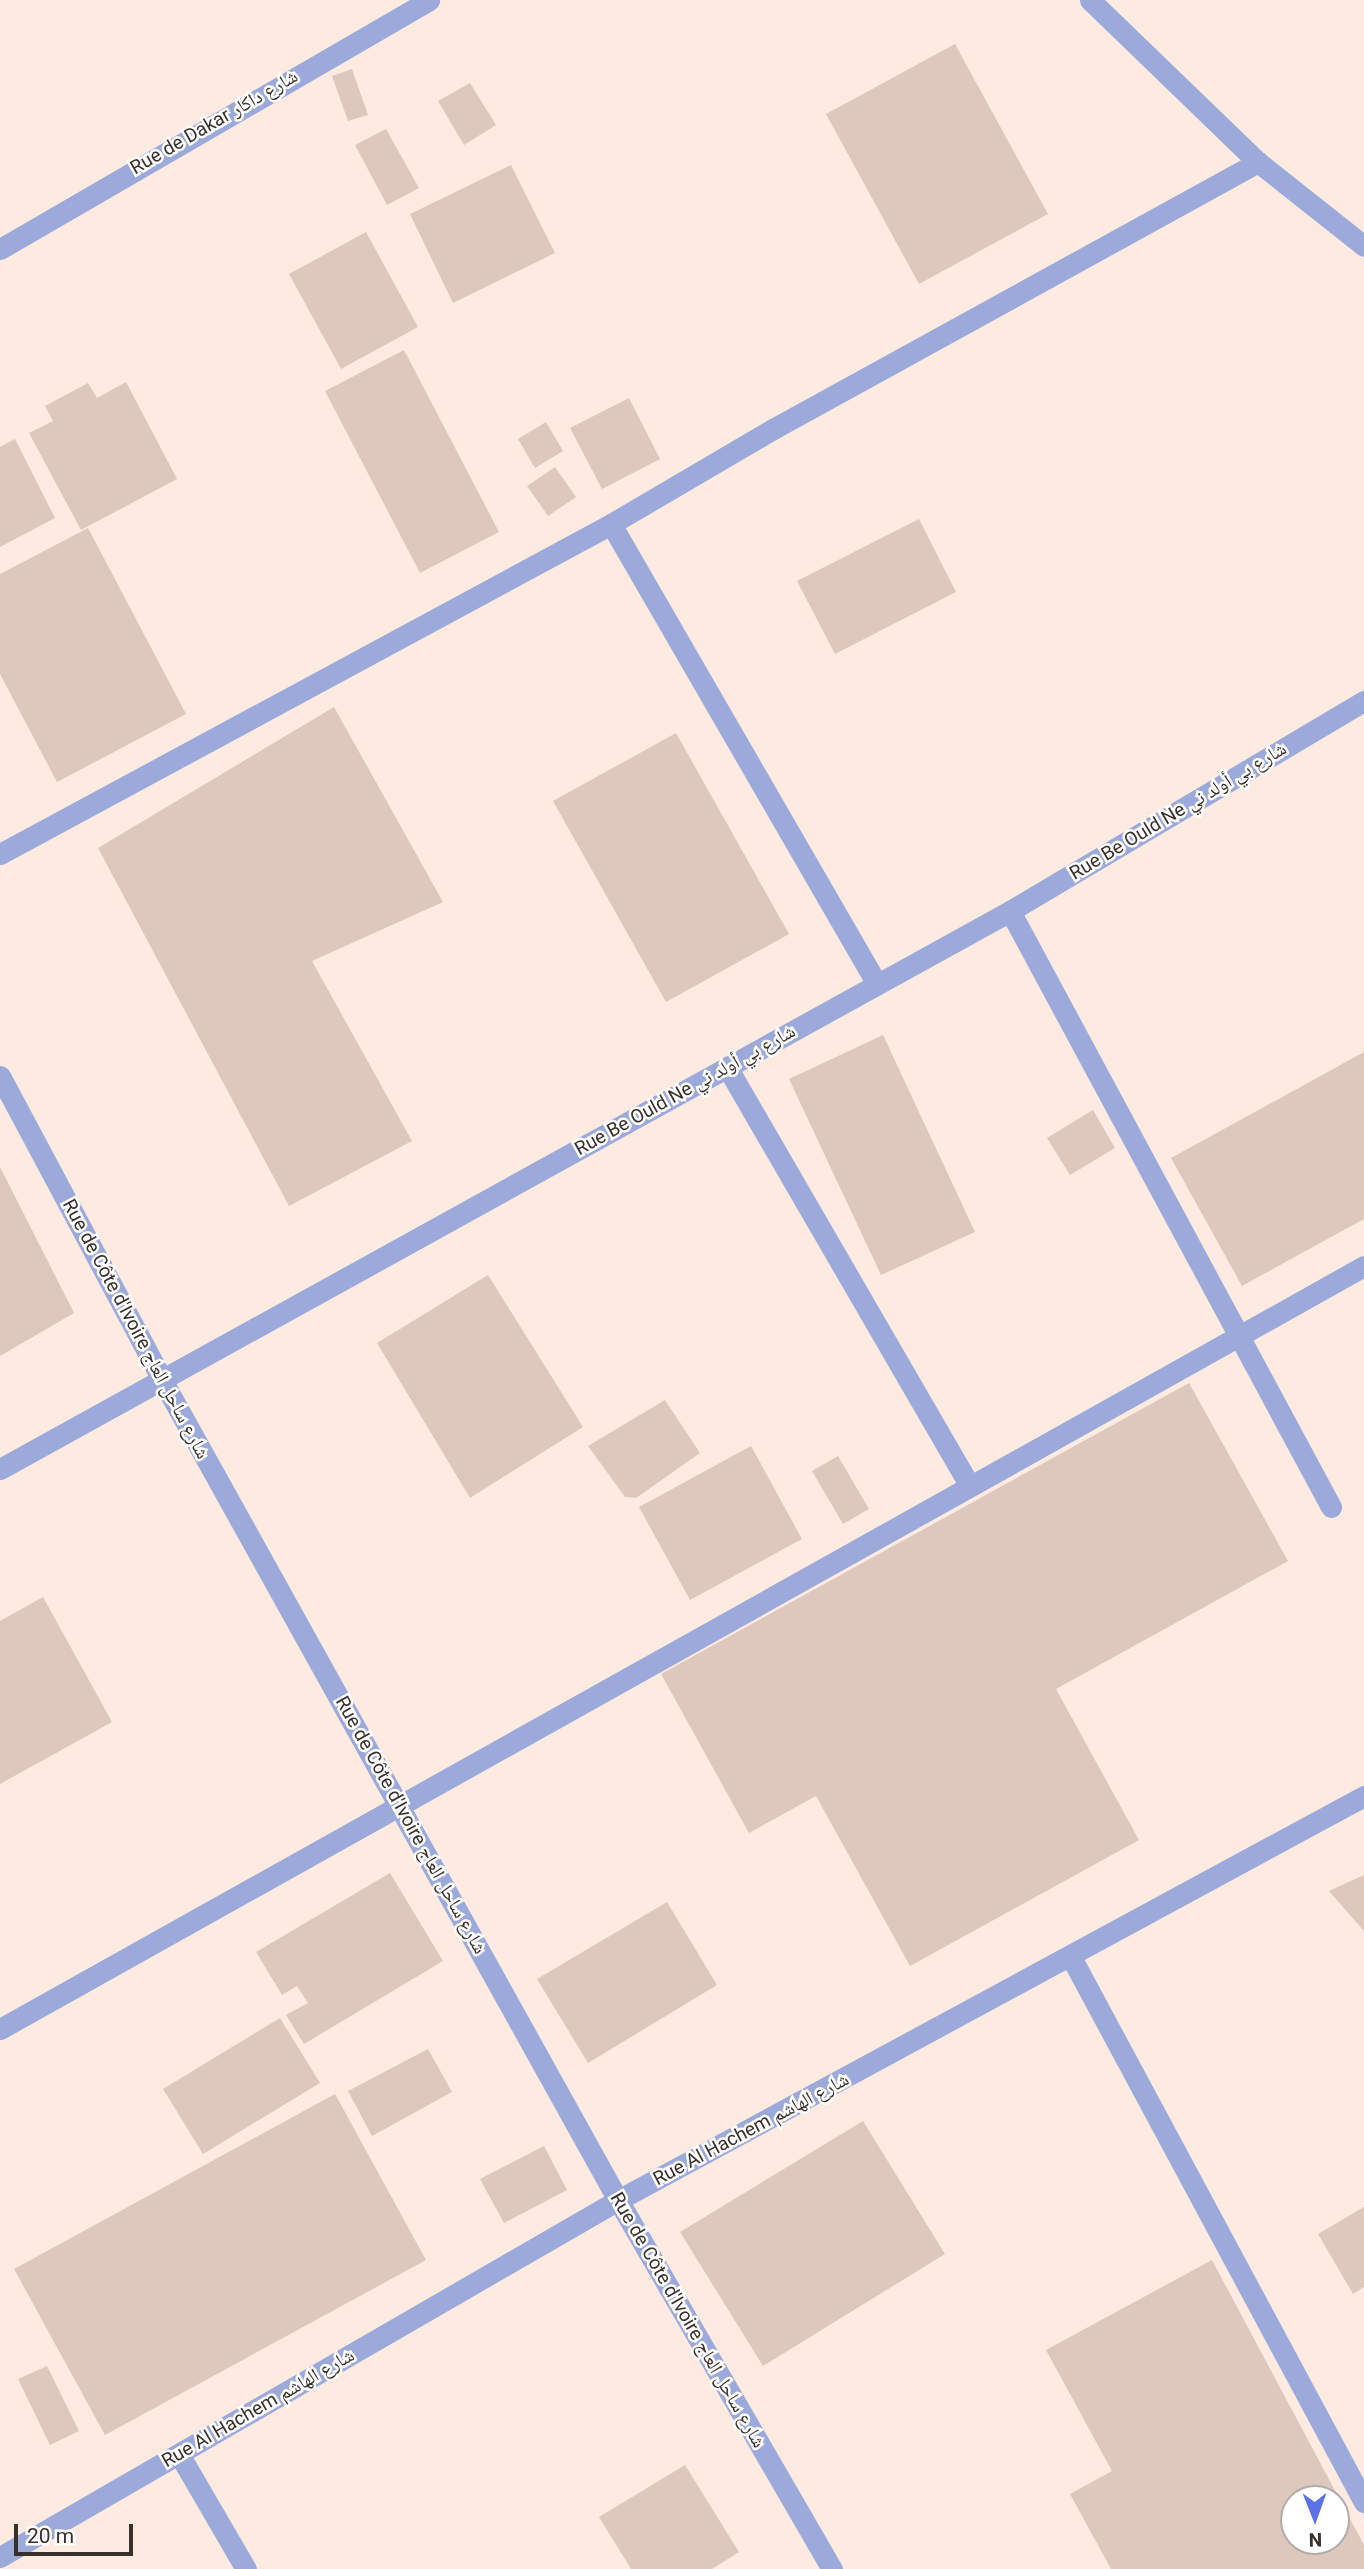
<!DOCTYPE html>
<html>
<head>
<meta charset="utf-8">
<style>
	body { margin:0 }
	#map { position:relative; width:1364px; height:2569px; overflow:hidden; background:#fdebe2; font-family:Roboto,"Noto Naskh Arabic",sans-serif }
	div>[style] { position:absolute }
	.building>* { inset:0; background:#dec7bc }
	.street>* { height:21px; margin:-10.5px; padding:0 10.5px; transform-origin:10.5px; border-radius:10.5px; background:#9ba9db }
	span { translate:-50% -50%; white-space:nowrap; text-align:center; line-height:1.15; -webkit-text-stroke:5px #fff; paint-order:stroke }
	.street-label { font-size:19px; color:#38302b }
	.north { position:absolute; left:1280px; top:2485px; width:70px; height:70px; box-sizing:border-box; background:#fff; border:2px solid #afacaa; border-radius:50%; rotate:179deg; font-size:19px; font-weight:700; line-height:28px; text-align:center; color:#38302b }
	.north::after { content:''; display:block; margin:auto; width:24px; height:32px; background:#5c70e7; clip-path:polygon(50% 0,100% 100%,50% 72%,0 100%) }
	.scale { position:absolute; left:14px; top:2524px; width:119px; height:32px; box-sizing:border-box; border:4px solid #38302b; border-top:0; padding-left:9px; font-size:21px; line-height:24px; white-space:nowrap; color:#38302b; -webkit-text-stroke:5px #fff; paint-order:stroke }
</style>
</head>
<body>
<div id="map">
	<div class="building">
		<div style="clip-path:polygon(955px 44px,1048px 214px,919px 284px,826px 114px)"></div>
		<div style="clip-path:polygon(352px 69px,368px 115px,348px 121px,332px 76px)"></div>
		<div style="clip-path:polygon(470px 83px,496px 125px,464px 145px,438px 101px)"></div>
		<div style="clip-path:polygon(386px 129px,419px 188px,387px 205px,355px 145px)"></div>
		<div style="clip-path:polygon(511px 165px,555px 253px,453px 303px,410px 214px)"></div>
		<div style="clip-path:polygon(366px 232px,418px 327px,341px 369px,289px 274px)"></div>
		<div style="clip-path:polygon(404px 350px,499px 532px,420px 573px,325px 391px)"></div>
		<div style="clip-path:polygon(126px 382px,177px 479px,81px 530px,29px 433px,53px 421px,45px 406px,88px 383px,97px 398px)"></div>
		<div style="clip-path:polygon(629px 398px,660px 459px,602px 489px,570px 428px)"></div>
		<div style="clip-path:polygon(546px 422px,563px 451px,535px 468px,518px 439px)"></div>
		<div style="clip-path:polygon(15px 439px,55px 518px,0 547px,0 447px)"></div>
		<div style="clip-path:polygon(555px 467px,576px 497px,548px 516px,527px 486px)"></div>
		<div style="clip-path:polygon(919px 519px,956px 592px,835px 654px,797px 581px)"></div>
		<div style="clip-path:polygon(88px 528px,186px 714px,57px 782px,0 674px,0 574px)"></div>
		<div style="clip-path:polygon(334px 707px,443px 902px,312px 961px,412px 1141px,289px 1206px,98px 848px)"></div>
		<div style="clip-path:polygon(676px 733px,789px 934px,666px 1002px,553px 801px)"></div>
		<div style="clip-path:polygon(883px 1035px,975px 1232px,881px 1275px,789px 1079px)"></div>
		<div style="clip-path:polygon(1364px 1052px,1364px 1219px,1242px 1286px,1171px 1158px)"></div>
		<div style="clip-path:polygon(1093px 1110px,1115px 1148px,1070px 1175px,1047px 1138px)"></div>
		<div style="clip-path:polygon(0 1167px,74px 1313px,0 1356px)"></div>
		<div style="clip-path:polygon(488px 1275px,583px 1427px,470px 1498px,377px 1343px)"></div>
		<div style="clip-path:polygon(1189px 1383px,1288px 1561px,1056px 1689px,1139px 1840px,910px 1966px,816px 1796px,749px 1833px,661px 1674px)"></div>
		<div style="clip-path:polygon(665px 1400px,700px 1453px,636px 1498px,625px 1497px,588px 1446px)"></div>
		<div style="clip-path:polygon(751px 1446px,802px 1539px,690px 1600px,639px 1507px)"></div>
		<div style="clip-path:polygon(838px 1456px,869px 1509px,843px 1524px,812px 1471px)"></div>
		<div style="clip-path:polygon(43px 1597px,112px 1722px,0 1784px,0 1621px)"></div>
		<div style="clip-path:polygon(390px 1873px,443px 1961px,304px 2044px,286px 2015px,308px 2003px,297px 1986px,282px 1995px,256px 1952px)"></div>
		<div style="clip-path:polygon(1364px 1875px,1364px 1931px,1329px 1891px)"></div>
		<div style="clip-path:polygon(667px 1902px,717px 1985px,588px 2063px,537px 1979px)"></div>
		<div style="clip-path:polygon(280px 2018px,320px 2083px,203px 2154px,163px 2089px)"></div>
		<div style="clip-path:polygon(428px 2049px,452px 2092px,372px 2136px,348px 2091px)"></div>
		<div style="clip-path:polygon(335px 2094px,426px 2260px,105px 2435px,14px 2269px)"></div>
		<div style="clip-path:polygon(863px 2121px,945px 2254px,763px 2366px,680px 2232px)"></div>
		<div style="clip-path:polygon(544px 2146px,567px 2190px,504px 2223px,480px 2179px)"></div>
		<div style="clip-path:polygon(1364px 2207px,1364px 2287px,1353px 2294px,1318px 2234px)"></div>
		<div style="clip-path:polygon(evenodd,1212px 2260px,1364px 2545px,1364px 2569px,1111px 2569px,1070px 2494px,1112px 2471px,1046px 2350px,1212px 2260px,1294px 2499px,1336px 2499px,1336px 2541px,1294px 2541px,1294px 2499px)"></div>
		<div style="clip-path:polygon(47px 2366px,79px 2431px,50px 2445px,18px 2379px)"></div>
		<div style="clip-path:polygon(685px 2465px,739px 2552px,712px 2569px,631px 2569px,599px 2517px)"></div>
	</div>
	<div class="street">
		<div style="left:1090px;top:0;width:233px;rotate:44deg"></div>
		<div style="left:1258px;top:162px;width:135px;rotate:38.4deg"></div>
		<div style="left:0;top:249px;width:496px;rotate:-30.1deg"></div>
		<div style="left:611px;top:524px;width:531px;rotate:59.96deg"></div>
		<div style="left:0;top:854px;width:694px;rotate:-28.37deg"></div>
		<div style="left:611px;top:524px;width:188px;rotate:-30.4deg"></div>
		<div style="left:773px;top:429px;width:554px;rotate:-28.83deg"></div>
		<div style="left:1010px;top:911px;width:677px;rotate:61.69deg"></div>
		<div style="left:727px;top:1067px;width:484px;rotate:59.9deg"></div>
		<div style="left:0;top:1076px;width:342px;rotate:61.9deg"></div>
		<div style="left:161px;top:1378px;width:940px;rotate:60.93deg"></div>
		<div style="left:618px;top:2200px;width:427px;rotate:59.9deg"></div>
		<div style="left:0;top:1469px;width:1154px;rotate:-28.92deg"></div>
		<div style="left:1010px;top:911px;width:412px;rotate:-30.7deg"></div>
		<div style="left:1071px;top:1957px;width:619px;rotate:61.74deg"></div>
		<div style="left:0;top:2029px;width:1563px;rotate:-29.22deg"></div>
		<div style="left:179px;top:2454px;width:133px;rotate:59.8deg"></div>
		<div style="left:0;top:2557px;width:714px;rotate:-30.01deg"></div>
		<div style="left:618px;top:2200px;width:848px;rotate:-28.44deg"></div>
	</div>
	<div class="street-label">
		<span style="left:214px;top:122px;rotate:-30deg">Rue de Dakar شارع داكار</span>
		<span style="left:1178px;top:811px;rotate:-31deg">Rue Be Ould Ne شارع بي أولد ني</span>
		<span style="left:685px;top:1090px;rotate:-29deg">Rue Be Ould Ne شارع بي أولد ني</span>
		<span style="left:136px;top:1329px;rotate:62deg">Rue de Côte d'Ivoire شارع ساحل العاج</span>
		<span style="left:411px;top:1825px;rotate:61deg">Rue de Côte d'Ivoire شارع ساحل العاج</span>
		<span style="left:751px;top:2129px;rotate:-28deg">Rue Al Hachem شارع الهاشم</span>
		<span style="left:688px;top:2320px;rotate:60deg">Rue de Côte d'Ivoire شارع ساحل العاج</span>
		<span style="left:258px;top:2408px;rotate:-30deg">Rue Al Hachem شارع الهاشم</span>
	</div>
	<div class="north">N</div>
	<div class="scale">20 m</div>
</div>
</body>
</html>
